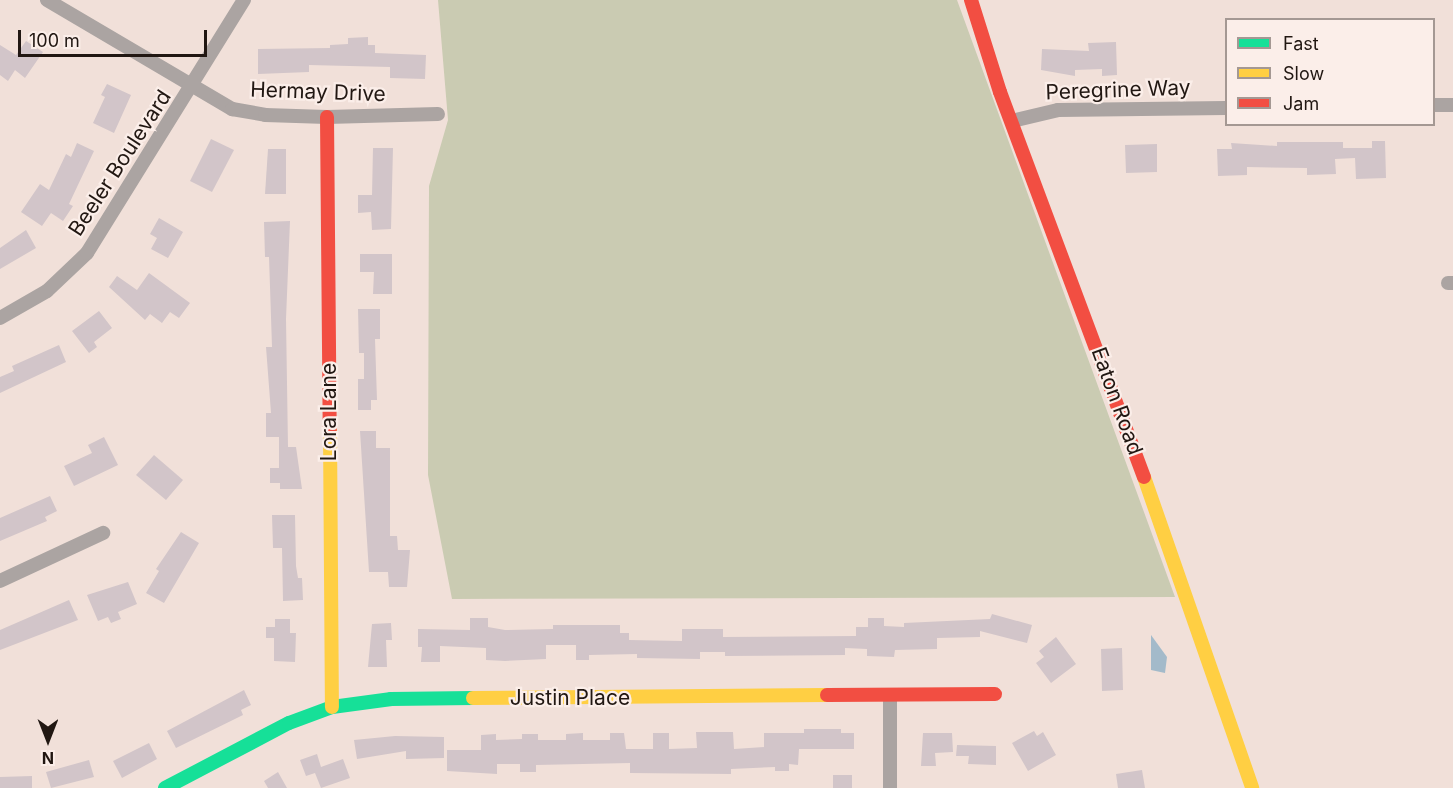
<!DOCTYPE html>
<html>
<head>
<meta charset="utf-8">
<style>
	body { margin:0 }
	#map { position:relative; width:1453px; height:788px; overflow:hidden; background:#f1e0d9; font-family:Inter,sans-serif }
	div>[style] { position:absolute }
	.forest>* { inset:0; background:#cacbb2 }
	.water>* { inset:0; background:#a3baca }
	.building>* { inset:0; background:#d2c5c9 }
	.street>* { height:14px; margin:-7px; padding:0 7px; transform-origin:7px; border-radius:7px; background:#aba4a2 }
	.fast>* { height:14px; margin:-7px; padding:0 7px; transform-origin:7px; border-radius:7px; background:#16e098 }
	.slow>* { height:14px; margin:-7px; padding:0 7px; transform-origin:7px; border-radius:7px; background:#ffcf43 }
	.jam>* { height:14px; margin:-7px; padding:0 7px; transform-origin:7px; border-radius:7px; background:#f24e42 }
	span { translate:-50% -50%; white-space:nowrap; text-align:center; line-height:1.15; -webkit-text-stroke:4.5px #fbeee9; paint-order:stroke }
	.street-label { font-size:21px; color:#211712 }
	.legend { position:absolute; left:1225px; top:18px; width:210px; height:108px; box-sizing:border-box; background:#fbeee9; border:2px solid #a49893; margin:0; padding:8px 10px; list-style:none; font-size:18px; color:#211712 }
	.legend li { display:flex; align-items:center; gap:12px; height:30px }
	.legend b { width:30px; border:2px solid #a49893 }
	.north { position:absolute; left:18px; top:710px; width:60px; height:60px; -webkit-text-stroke:4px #fbeee9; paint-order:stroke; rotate:180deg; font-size:16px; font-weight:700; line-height:24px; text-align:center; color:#211712 }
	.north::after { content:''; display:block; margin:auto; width:21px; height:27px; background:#211712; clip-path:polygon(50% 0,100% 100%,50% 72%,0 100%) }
	.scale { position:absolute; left:18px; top:30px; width:189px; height:27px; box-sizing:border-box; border:3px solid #211712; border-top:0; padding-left:8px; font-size:18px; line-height:21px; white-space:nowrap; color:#211712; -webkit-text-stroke:4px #fbeee9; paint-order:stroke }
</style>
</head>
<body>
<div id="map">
	<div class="forest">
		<div style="clip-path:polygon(438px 0,957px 0,1175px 597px,452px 599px,428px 475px,429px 186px,448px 120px)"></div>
	</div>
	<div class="water">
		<div style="clip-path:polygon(1151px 635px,1167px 657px,1165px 673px,1151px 670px)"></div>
	</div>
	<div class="building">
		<div style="clip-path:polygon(368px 37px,368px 45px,375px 45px,375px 53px,426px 55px,425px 79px,390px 78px,390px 67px,309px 65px,309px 72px,258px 74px,258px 49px,330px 48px,330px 45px,348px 44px,348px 38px)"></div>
		<div style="clip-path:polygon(26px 41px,43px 52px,25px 78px,15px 70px,8px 81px,0 75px,0 45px,16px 55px)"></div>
		<div style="clip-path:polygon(1116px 42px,1117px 75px,1102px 76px,1102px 69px,1075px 70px,1075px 76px,1041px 70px,1042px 49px,1089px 51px,1088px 43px)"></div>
		<div style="clip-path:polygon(107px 84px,131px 95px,114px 133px,93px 123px,105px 97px,101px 95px)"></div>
		<div style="clip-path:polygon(211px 139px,234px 150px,212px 192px,190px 181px)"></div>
		<div style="clip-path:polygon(1372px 141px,1385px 141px,1386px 178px,1356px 179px,1355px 158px,1335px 159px,1336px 174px,1307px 175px,1307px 168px,1247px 167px,1247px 175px,1218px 176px,1217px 149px,1232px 149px,1231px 143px,1277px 146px,1277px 142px,1343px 142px,1343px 148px,1372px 148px)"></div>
		<div style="clip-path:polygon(77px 143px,94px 151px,69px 204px,73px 206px,63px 221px,51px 213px,42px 226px,21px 212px,40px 184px,49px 190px,66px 154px,71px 157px)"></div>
		<div style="clip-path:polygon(1157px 144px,1157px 172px,1126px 173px,1125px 145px)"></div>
		<div style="clip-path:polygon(373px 148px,393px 148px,391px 229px,372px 230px,371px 212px,358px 213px,358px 195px,372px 195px)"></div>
		<div style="clip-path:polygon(268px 149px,286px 149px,286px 194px,265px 194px)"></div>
		<div style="clip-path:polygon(159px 218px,183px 232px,168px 258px,151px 249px,157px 238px,150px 234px)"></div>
		<div style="clip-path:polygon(290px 221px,286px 319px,288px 447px,296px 447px,302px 489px,280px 489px,280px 483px,270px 483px,270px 468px,279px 468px,279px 437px,266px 437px,266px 413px,271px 413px,266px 347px,272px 347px,269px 257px,265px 257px,264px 222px)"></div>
		<div style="clip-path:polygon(26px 230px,36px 248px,0 269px,0 248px)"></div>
		<div style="clip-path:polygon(360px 254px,392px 254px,392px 294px,373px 294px,374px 272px,360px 272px)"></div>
		<div style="clip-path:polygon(149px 273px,190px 303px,179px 318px,170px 312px,162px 323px,150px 314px,145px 320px,109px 287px,117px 276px,137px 290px)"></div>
		<div style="clip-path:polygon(358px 309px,380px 309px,380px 339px,375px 339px,377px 400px,371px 400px,371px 410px,358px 410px,358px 379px,364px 379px,364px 353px,359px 353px)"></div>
		<div style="clip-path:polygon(99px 311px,112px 328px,94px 342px,97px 347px,89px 353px,72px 331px)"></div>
		<div style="clip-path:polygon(59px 345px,66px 362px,0 393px,0 377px,14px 371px,12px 366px)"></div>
		<div style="clip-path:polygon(360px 431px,376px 431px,376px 448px,390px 448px,390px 536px,397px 536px,398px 550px,410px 550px,407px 587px,389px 587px,388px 572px,369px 572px)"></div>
		<div style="clip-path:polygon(104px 437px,118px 465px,74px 486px,64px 466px,92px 453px,88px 445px)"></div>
		<div style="clip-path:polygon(154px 455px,183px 480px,166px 500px,136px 475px)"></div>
		<div style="clip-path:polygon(50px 496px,57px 511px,45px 517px,47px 521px,0 541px,0 518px)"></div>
		<div style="clip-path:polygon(272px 515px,295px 515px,296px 566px,298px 578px,302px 578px,303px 600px,283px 601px,282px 548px,273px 548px)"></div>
		<div style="clip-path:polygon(181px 532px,199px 543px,164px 603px,146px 593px,159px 571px,156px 569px)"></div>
		<div style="clip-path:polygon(128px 582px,137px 604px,118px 612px,121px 619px,111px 623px,108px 617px,98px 621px,87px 595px)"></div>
		<div style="clip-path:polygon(69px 600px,78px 620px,0 650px,0 630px)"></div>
		<div style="clip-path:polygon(992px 614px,1032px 625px,1027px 643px,980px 631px,980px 637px,937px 638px,937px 649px,895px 650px,894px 657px,867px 656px,867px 649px,845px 648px,845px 655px,725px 656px,725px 652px,700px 652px,700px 659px,637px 658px,637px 654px,589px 655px,589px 660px,576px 660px,576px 645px,546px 645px,546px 659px,505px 661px,486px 660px,486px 648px,440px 646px,440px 662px,421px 662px,422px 647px,418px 647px,418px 629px,470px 630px,470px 618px,488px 618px,488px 627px,505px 630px,553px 629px,553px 625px,620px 625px,620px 633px,629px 633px,629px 640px,682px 641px,682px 629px,723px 629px,723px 637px,856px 636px,856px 627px,868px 627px,868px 618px,884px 618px,884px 626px,904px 627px,904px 623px,990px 619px)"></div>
		<div style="clip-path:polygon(275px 619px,290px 619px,290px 633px,296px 633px,295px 662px,274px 661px,274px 638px,266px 638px,266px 627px,275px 627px)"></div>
		<div style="clip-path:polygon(391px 623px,392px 640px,386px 640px,387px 667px,368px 667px,372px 624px)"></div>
		<div style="clip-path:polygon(1056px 637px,1076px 664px,1051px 683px,1036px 663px,1044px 657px,1039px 651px)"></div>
		<div style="clip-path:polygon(1122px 648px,1123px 690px,1102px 691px,1101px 649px)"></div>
		<div style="clip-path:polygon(244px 690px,251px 705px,241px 710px,243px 715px,176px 748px,167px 731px)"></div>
		<div style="clip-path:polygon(804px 729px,841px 729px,841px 733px,854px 733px,854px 749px,799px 749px,798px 765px,789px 764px,789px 771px,775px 771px,775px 767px,731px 769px,731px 774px,630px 773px,630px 763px,536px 765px,536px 772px,520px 772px,520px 764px,497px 764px,497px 774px,447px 771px,447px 750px,481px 750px,481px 735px,496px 734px,496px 740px,522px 739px,522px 734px,538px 734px,538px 740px,566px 740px,566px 734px,583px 733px,583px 740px,610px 740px,610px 733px,624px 733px,626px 749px,653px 749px,653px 733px,669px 733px,669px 749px,697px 748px,696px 732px,733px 732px,734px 749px,764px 747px,764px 733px,804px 733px)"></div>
		<div style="clip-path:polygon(1034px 731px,1037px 736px,1043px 732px,1056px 755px,1028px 771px,1012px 743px)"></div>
		<div style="clip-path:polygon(923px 733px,952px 733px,953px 752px,935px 753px,936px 766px,921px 766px)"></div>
		<div style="clip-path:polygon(395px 736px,444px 737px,444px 758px,406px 759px,406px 751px,357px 759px,354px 740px)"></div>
		<div style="clip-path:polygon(149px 743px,157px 759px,122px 778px,113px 761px)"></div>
		<div style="clip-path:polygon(957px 745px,996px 746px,996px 765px,968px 764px,969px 756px,956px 756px)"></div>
		<div style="clip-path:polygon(317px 754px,321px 767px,343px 759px,350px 778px,321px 788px,315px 773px,306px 776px,300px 760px)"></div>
		<div style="clip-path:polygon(89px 760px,94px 777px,51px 788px,46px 772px)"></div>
		<div style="clip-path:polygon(1142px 770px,1145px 788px,1118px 788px,1116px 774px)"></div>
		<div style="clip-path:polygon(278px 772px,287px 788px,268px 788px,264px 781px)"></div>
		<div style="clip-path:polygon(833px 775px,852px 775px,852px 788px,833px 788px)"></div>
		<div style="clip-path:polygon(32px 776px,32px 788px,0 788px,0 777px)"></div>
	</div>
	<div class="street">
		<div style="left:47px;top:0;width:215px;rotate:30.5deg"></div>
		<div style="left:232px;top:109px;width:34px;rotate:10deg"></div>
		<div style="left:265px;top:115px;width:62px;rotate:1.8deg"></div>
		<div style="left:327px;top:117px;width:111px;rotate:-1.5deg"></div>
		<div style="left:1434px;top:105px;width:19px"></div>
		<div style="left:1012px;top:121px;width:47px;rotate:-13.4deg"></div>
		<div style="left:1058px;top:110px;width:168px;rotate:-0.7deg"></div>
		<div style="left:1448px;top:283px;width:5px"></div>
		<div style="left:0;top:318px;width:54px;rotate:-29.9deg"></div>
		<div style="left:47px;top:291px;width:55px;rotate:-43.5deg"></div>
		<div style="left:87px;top:253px;width:298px;rotate:-58.2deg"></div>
		<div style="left:0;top:581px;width:114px;rotate:-25deg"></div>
		<div style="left:890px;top:695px;width:93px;rotate:90deg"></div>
	</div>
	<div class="fast">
		<div style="left:165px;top:788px;width:140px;rotate:-27.7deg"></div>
		<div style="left:289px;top:723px;width:46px;rotate:-20.4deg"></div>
		<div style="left:332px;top:707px;width:60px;rotate:-7.7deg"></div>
		<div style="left:391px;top:699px;width:82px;rotate:-0.7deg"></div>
	</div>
	<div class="slow">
		<div style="left:330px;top:431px;width:276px;rotate:89.6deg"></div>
		<div style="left:1144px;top:477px;width:329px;rotate:70.8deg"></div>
		<div style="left:473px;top:698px;width:354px;rotate:-0.5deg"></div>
	</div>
	<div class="jam">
		<div style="left:971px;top:0;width:96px;rotate:72.5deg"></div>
		<div style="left:1000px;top:92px;width:411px;rotate:69.5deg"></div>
		<div style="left:327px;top:117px;width:314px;rotate:89.5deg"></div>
		<div style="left:827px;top:695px;width:168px;rotate:-0.3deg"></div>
	</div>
	<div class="street-label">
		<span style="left:1118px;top:90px;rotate:-2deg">Peregrine Way</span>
		<span style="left:318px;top:92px;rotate:2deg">Hermay Drive</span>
		<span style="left:120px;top:163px;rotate:-57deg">Beeler Boulevard</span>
		<span style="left:1117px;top:401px;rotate:70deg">Eaton Road</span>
		<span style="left:329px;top:412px;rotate:-90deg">Lora Lane</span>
		<span style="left:570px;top:698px">Justin Place</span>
	</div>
	<ul class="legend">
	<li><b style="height:8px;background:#16e098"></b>Fast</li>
	<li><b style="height:8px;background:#ffcf43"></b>Slow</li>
	<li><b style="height:8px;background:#f24e42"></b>Jam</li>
	</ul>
	<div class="north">N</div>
	<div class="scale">100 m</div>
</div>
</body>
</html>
